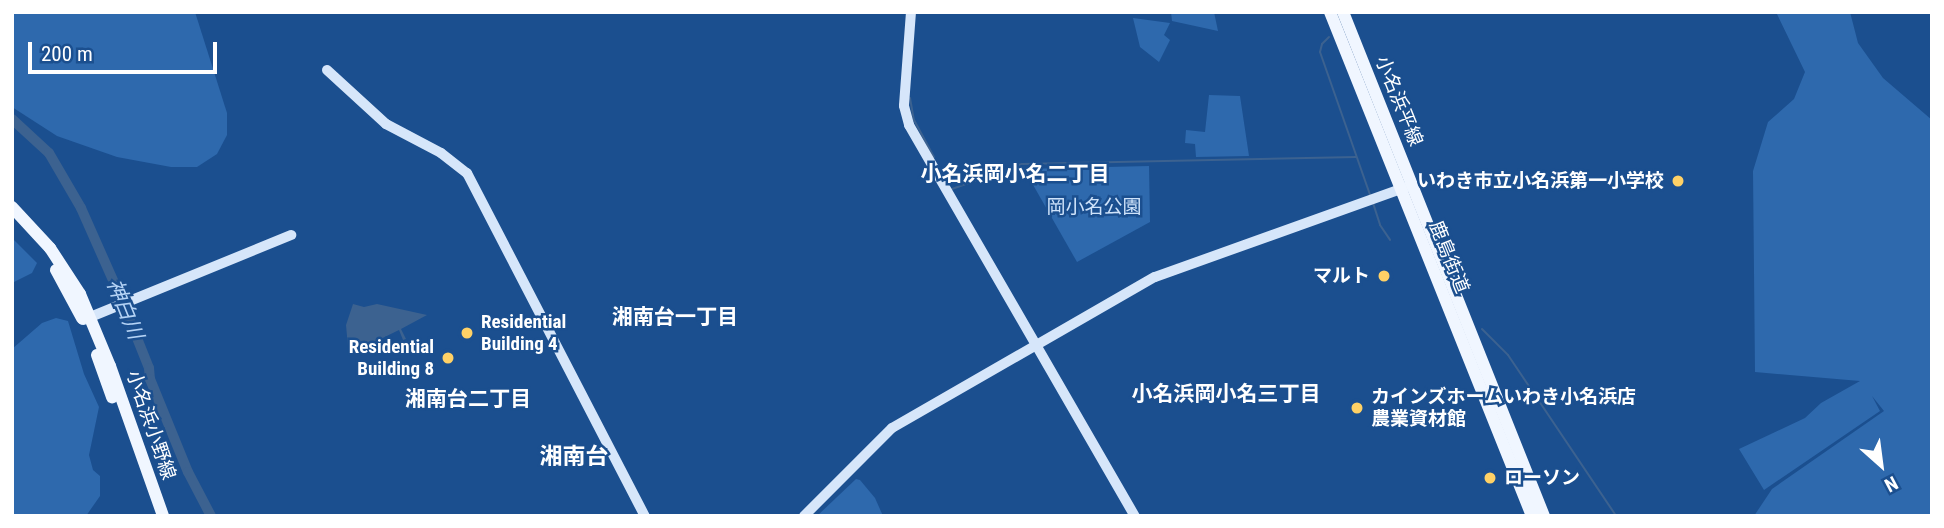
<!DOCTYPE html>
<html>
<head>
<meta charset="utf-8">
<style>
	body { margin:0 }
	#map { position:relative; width:1944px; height:528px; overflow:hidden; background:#1b4f8f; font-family:"Roboto Condensed","Noto Sans JP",sans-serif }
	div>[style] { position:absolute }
	.green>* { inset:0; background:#2e69ad }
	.water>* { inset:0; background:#3c6290 }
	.stream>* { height:2px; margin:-1px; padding:0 1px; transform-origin:1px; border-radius:1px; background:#3c6290 }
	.river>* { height:10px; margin:-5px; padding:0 5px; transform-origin:5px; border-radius:5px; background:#3c6290 }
	.secondary>* { height:10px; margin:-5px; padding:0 5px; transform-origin:5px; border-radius:5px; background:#d6e6fa }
	.primary>* { height:12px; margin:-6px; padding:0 6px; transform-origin:6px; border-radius:6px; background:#f0f6ff }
	.dots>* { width:19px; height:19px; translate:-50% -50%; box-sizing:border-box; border:4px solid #1b4f8f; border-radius:50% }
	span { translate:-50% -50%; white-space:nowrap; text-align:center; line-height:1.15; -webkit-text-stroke:5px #1b4f8f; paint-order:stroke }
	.street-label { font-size:19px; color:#fff }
	.poi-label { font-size:19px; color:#fff; font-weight:700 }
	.right { translate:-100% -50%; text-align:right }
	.left { translate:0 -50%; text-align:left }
	.park-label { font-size:19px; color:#cfe3fa }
	.neighbourhood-label { font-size:21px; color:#fff; font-weight:700 }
	.water-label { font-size:21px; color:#b5d3f5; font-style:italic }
	.quarter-label { font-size:23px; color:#fff; font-weight:700 }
	.frame { position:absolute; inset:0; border:14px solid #fff; pointer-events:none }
	.north { position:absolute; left:1846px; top:430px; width:70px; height:70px; -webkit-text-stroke:5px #1b4f8f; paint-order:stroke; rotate:152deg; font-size:19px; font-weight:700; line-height:28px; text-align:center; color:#fff }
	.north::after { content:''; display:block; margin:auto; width:24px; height:32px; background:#fff; clip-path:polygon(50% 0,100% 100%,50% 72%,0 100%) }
	.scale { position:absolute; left:28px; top:42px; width:189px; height:32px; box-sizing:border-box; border:4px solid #fff; border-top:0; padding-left:9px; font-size:21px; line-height:24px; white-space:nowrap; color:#fff; -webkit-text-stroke:5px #1b4f8f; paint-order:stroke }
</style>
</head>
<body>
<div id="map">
	<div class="green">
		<div style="clip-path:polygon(12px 12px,195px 12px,227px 113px,227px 135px,217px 154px,197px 167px,171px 167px,117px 157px,57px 136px,12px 107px)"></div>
		<div style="clip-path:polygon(1171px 12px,1214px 12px,1218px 31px,1172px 21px)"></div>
		<div style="clip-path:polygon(1776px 12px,1850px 12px,1858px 43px,1883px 78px,1932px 120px,1932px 516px,1754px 516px,1772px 489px,1884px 411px,1872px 396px,1880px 411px,1764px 490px,1739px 449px,1805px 418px,1821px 403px,1860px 381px,1755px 372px,1753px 171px,1768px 122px,1794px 99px,1805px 72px)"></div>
		<div style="clip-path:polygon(1133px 18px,1170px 23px,1164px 35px,1170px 40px,1159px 62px,1140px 47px)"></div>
		<div style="clip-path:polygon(1209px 95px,1240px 96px,1249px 156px,1196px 157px,1195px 144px,1185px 143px,1186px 130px,1205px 132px)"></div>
		<div style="clip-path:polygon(1149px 166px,1150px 222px,1077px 262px,1024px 169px)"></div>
		<div style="clip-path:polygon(12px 238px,37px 263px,32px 273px,12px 283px)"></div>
		<div style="clip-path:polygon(56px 318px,68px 321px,84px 374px,99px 407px,89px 455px,93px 470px,100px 476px,100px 496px,86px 516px,12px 516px,12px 349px,42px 323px)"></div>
		<div style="clip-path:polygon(856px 479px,860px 480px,875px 498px,883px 516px,817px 516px)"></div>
	</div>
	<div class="water">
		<div style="clip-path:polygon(353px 304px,364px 307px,377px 304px,427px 315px,401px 329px,406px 339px,403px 340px,399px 330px,352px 353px,348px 347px,346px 325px)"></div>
	</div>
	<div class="stream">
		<div style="left:1322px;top:12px;width:1px;rotate:90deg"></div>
		<div style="left:1329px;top:37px;width:10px;rotate:135deg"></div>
		<div style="left:1322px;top:44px;width:8px;rotate:104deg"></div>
		<div style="left:1320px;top:52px;width:151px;rotate:70.7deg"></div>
		<div style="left:910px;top:98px;width:22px;rotate:80deg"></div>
		<div style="left:914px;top:120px;width:42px;rotate:61.6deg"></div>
		<div style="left:952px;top:189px;width:74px;rotate:-19.7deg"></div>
		<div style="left:1022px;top:164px;width:334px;rotate:-1.2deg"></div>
		<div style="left:1373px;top:203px;width:23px;rotate:72deg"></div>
		<div style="left:1380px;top:225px;width:18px;rotate:56deg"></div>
		<div style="left:1482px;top:329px;width:37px;rotate:45deg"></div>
		<div style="left:1508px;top:355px;width:194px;rotate:56.1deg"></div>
	</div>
	<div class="river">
		<div style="left:12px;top:119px;width:50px;rotate:42.6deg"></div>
		<div style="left:49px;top:153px;width:64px;rotate:59.8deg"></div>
		<div style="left:81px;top:208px;width:104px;rotate:66.1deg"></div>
		<div style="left:123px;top:303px;width:70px;rotate:68.2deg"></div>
		<div style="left:149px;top:368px;width:11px;rotate:85deg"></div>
		<div style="left:150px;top:379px;width:100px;rotate:67.8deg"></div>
		<div style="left:188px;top:472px;width:50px;rotate:62.4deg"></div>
	</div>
	<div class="secondary">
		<div style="left:911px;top:12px;width:94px;rotate:94.3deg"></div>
		<div style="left:904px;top:106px;width:20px;rotate:75deg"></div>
		<div style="left:909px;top:125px;width:452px;rotate:60deg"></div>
		<div style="left:327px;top:70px;width:80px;rotate:42.5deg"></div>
		<div style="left:386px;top:124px;width:62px;rotate:27.8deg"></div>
		<div style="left:441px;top:153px;width:33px;rotate:38deg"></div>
		<div style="left:467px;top:173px;width:386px;rotate:62.6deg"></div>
		<div style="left:83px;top:320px;width:225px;rotate:-22.2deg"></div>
		<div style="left:804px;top:516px;width:124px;rotate:-45deg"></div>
		<div style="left:892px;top:428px;width:303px;rotate:-29.9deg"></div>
		<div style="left:1155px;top:277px;width:267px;rotate:-19.7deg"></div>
	</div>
	<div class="primary">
		<div style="left:1330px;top:12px;width:543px;rotate:68.16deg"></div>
		<div style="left:1343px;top:12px;width:543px;rotate:68.26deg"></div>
		<div style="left:12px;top:207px;width:56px;rotate:47.2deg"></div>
		<div style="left:50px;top:248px;width:55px;rotate:56.9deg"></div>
		<div style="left:80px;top:294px;width:78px;rotate:67.4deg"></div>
		<div style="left:110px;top:366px;width:159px;rotate:70.5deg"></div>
		<div style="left:56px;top:270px;width:55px;rotate:61.6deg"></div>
		<div style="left:97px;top:355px;width:45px;rotate:70.3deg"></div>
	</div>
	<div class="dots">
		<div style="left:1678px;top:181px;background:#ffd166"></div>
		<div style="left:1384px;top:276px;background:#ffd166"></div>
		<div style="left:467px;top:333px;background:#ffd166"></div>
		<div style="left:448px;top:358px;background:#ffd166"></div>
		<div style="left:1357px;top:408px;background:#ffd166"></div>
		<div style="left:1490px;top:478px;background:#ffd166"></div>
	</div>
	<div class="street-label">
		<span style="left:1399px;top:101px;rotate:68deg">小名浜平線</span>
		<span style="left:1449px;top:257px;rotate:68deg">鹿島街道</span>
		<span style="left:151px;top:425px;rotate:71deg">小名浜小野線</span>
	</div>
	<div class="poi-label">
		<span class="right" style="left:1664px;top:181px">いわき市立小名浜第一小学校</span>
		<span class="right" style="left:1370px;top:276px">マルト</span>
		<span class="left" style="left:481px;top:333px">Residential<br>Building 4</span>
		<span class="right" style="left:434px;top:358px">Residential<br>Building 8</span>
		<span class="left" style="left:1371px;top:408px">カインズホームいわき小名浜店<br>農業資材館</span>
		<span class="left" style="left:1504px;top:478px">ローソン</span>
	</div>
	<div class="park-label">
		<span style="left:1094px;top:207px">岡小名公園</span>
	</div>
	<div class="neighbourhood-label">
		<span style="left:1015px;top:174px">小名浜岡小名二丁目</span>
		<span style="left:675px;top:317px">湘南台一丁目</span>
		<span style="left:1226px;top:394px">小名浜岡小名三丁目</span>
		<span style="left:468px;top:399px">湘南台二丁目</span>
	</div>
	<div class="water-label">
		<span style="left:125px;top:309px;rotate:68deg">神白川</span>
	</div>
	<div class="quarter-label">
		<span style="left:574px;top:457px">湘南台</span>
	</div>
	<div class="frame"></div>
	<div class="north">N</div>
	<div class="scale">200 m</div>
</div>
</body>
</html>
